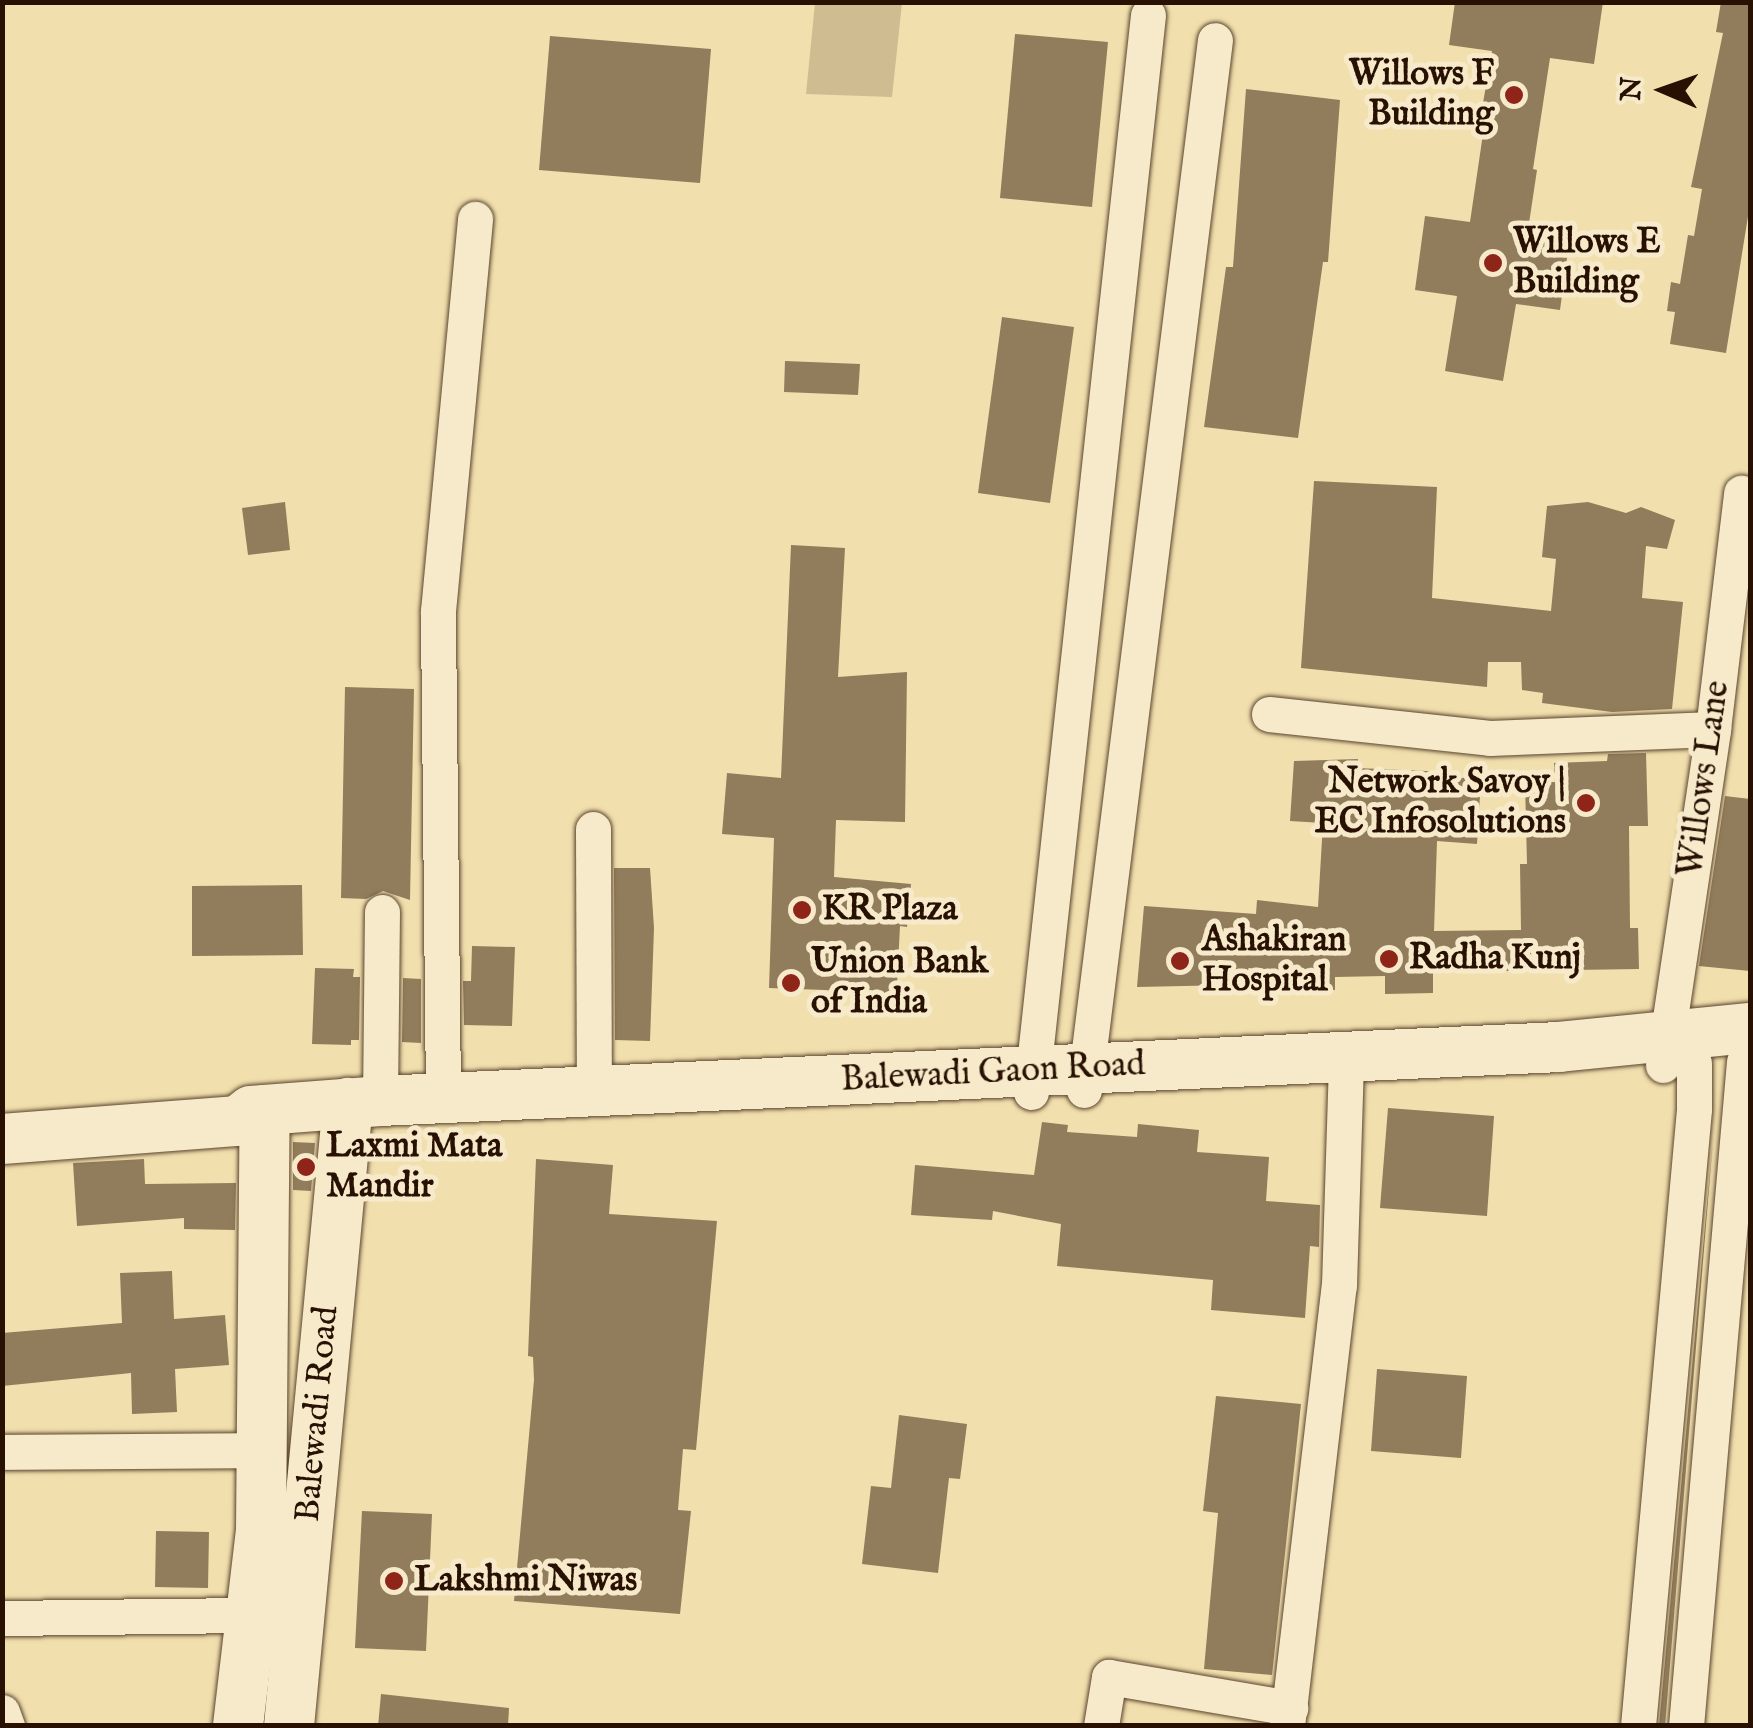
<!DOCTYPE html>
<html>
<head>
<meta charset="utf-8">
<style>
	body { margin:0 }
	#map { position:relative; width:1753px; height:1728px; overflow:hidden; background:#f1dfad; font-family:"IM FELL English",serif }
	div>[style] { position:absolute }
	.green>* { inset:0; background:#cfbc90 }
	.building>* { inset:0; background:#917c5b }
	.roads { filter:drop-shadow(0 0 2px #5a442e) drop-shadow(0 0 2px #5a442e) }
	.street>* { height:35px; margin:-17.5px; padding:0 17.5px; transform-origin:17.5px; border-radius:17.5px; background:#f6eaca }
	.secondary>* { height:50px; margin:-25px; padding:0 25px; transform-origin:25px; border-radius:25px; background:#f6eaca }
	.dots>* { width:28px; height:28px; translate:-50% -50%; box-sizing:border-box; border:5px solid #f6eaca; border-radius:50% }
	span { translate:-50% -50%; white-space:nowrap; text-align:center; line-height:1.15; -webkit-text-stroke:10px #f6eaca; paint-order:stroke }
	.poi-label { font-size:35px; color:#281103; font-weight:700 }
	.right { translate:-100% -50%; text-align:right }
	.left { translate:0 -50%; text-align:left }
	.street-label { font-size:35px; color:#281103 }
	.frame { position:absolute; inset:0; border:5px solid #281103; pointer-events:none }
	.north { position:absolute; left:1613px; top:40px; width:100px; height:100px; -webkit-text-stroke:8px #f6eaca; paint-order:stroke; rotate:272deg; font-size:28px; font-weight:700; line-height:40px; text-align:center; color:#281103 }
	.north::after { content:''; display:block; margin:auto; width:35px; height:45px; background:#281103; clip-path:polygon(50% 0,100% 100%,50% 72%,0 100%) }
</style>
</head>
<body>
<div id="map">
	<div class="green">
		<div style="clip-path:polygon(815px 3px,902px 3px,892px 97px,806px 94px)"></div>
	</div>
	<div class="building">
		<div style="clip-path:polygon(1455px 2px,1603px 2px,1594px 64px,1550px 58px,1533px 169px,1537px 170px,1528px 230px,1570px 236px,1560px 310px,1516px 304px,1503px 381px,1445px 371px,1457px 296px,1415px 290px,1425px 216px,1470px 222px,1484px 127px,1479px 126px,1492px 51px,1449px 45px)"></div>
		<div style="clip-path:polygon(1721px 2px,1750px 2px,1750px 204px,1726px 353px,1670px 344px,1675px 312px,1667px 311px,1671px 282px,1680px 284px,1688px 235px,1694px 236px,1702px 189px,1691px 187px,1723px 33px,1716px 32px)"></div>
		<div style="clip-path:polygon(1015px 34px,1108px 42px,1092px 207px,1000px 198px)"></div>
		<div style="clip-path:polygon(550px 36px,711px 49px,700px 183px,539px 170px)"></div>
		<div style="clip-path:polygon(1246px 89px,1340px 100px,1328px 262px,1323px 262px,1298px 438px,1204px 427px,1226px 267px,1233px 267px)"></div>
		<div style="clip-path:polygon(1002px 317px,1074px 327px,1050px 503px,978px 493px)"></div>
		<div style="clip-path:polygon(785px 361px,860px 364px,858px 395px,784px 392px)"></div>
		<div style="clip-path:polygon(1314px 481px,1437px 487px,1432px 598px,1551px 611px,1556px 559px,1542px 557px,1547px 506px,1588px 502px,1626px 513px,1641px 507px,1675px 520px,1667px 549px,1646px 546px,1642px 598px,1683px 602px,1672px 709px,1612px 712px,1542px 703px,1543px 693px,1522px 690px,1521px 662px,1488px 662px,1487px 687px,1301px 668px)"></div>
		<div style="clip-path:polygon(285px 502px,290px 550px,248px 555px,242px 508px)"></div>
		<div style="clip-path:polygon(791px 545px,845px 548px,838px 677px,907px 672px,905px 822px,836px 820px,834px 877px,911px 884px,907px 927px,900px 926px,896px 1004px,852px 1002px,853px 991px,769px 988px,774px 838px,722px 834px,727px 773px,781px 778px)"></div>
		<div style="clip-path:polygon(345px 687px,414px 689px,410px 900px,383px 891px,366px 899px,341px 898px)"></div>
		<div style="clip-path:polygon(1646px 753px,1648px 826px,1629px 826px,1630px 928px,1638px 928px,1639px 969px,1433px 972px,1433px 993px,1385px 994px,1385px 976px,1335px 977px,1335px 990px,1292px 990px,1292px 985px,1231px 978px,1230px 985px,1137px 987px,1144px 906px,1256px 914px,1257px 900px,1318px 907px,1323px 823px,1290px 821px,1294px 761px,1358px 759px,1357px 768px,1448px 772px,1448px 777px,1481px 779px,1477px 844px,1437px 841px,1434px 931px,1521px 930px,1520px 864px,1527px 864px,1525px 783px,1555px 782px,1554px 763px,1607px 761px,1608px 754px)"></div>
		<div style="clip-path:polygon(1725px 796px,1750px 799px,1750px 971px,1699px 966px)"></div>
		<div style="clip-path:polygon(614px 868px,650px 868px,654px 928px,650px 1041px,615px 1040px)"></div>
		<div style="clip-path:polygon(302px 885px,303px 955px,192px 956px,192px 886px)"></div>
		<div style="clip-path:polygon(472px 946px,515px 947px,512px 1026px,464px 1025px,463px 981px,471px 981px)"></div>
		<div style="clip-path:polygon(315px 968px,354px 969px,353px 977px,360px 977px,359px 1040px,351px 1040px,351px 1045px,312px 1044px)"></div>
		<div style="clip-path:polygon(403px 978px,421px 979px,421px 1043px,402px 1042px)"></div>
		<div style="clip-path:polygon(1388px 1108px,1494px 1116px,1487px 1216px,1380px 1208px)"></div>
		<div style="clip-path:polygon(1042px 1122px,1068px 1125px,1067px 1132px,1137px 1137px,1138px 1124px,1199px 1130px,1197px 1152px,1269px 1157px,1266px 1201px,1320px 1205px,1319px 1247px,1310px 1246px,1305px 1318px,1211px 1310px,1213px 1280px,1057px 1266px,1061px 1224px,993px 1211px,992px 1220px,911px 1215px,915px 1165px,1034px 1175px)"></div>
		<div style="clip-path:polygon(1713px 1139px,1665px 1726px,1659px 1726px)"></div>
		<div style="clip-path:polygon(293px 1142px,315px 1143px,311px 1191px,293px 1190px)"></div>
		<div style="clip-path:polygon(144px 1159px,145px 1184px,236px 1183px,235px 1230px,184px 1229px,184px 1218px,77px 1226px,73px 1163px)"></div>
		<div style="clip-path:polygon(536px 1159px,613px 1165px,609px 1214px,717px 1221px,696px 1450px,683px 1449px,678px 1510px,691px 1511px,680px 1614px,514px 1601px,534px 1380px,533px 1357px,528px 1356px)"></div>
		<div style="clip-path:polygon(172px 1271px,174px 1319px,225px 1315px,229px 1365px,175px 1369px,177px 1412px,132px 1414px,131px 1373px,2px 1386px,2px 1333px,122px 1323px,120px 1273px)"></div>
		<div style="clip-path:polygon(1377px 1369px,1467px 1376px,1461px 1458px,1371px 1451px)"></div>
		<div style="clip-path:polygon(1216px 1396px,1301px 1404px,1272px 1675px,1204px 1669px,1218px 1513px,1203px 1511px)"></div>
		<div style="clip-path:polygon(899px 1415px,967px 1424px,960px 1479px,949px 1478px,938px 1573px,862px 1564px,871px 1486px,891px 1488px)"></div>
		<div style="clip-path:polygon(362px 1511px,432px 1514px,426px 1651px,355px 1648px)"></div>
		<div style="clip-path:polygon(156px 1531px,209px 1532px,208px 1588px,155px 1587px)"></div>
		<div style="clip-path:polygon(381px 1694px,509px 1708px,508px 1726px,378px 1726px)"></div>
	</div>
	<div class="roads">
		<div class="street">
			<div style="left:1269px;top:714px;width:222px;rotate:6.2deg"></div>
			<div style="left:1490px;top:738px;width:223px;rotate:-2.3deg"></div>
			<div style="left:593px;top:829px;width:262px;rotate:89.8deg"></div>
			<div style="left:1663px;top:1065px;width:340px;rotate:-81.5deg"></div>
			<div style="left:1713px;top:729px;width:238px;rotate:-83.2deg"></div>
			<div style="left:1084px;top:1090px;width:1058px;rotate:-82.89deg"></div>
			<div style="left:1031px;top:1092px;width:1083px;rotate:-83.8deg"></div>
			<div style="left:443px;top:1097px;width:486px;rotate:-90.6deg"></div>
			<div style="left:438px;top:611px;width:394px;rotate:-84.6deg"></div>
			<div style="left:380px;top:1101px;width:189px;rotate:-89.4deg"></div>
			<div style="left:2px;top:1452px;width:259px;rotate:-0.4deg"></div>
			<div style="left:2px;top:1618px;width:250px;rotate:-0.7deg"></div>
			<div style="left:2px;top:1712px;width:15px;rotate:70deg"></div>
			<div style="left:1101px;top:1726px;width:50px;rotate:-80.7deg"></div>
			<div style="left:1109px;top:1677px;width:184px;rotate:9.7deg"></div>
			<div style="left:1287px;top:1726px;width:444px;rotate:-83.3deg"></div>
			<div style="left:1339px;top:1285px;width:229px;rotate:-88.2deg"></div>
			<div style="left:1638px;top:1726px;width:620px;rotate:-84.81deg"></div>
			<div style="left:1694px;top:1109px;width:46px;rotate:-90deg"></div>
			<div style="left:1686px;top:1726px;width:667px;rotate:-85.01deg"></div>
		</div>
		<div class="secondary">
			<div style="left:2px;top:1139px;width:237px;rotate:-4.4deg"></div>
			<div style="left:238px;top:1121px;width:16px;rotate:-38deg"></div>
			<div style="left:251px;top:1111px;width:129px;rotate:-4.4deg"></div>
			<div style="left:380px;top:1101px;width:1180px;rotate:-2.62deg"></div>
			<div style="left:1559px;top:1047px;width:192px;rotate:-5.7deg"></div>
			<div style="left:238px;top:1726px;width:198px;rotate:-83.3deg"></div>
			<div style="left:261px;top:1529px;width:419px;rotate:-89.5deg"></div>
			<div style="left:289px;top:1726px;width:626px;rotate:-84.59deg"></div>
		</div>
	</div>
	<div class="dots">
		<div style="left:1514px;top:95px;background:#8f2418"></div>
		<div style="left:1493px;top:263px;background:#8f2418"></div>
		<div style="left:1586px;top:803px;background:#8f2418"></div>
		<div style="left:802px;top:910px;background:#8f2418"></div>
		<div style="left:1389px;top:959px;background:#8f2418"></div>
		<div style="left:1180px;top:961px;background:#8f2418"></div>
		<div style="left:791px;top:983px;background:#8f2418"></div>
		<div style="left:306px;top:1167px;background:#8f2418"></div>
		<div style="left:394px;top:1581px;background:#8f2418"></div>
	</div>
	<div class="poi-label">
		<span class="right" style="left:1494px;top:95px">Willows F<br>Building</span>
		<span class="left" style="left:1513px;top:263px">Willows E<br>Building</span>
		<span class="right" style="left:1566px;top:803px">Network Savoy |<br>EC Infosolutions</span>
		<span class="left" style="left:822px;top:910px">KR Plaza</span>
		<span class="left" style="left:1202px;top:961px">Ashakiran<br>Hospital</span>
		<span class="left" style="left:1409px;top:959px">Radha Kunj</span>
		<span class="left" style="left:811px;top:983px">Union Bank<br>of India</span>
		<span class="left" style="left:326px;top:1167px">Laxmi Mata<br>Mandir</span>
		<span class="left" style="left:414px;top:1581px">Lakshmi Niwas</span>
	</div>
	<div class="street-label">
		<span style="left:1705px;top:779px;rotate:-82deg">Willows Lane</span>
		<span style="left:993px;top:1073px;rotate:-3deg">Balewadi Gaon Road</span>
		<span style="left:318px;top:1414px;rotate:-85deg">Balewadi Road</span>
	</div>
	<div class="frame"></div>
	<div class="north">N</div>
</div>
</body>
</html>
